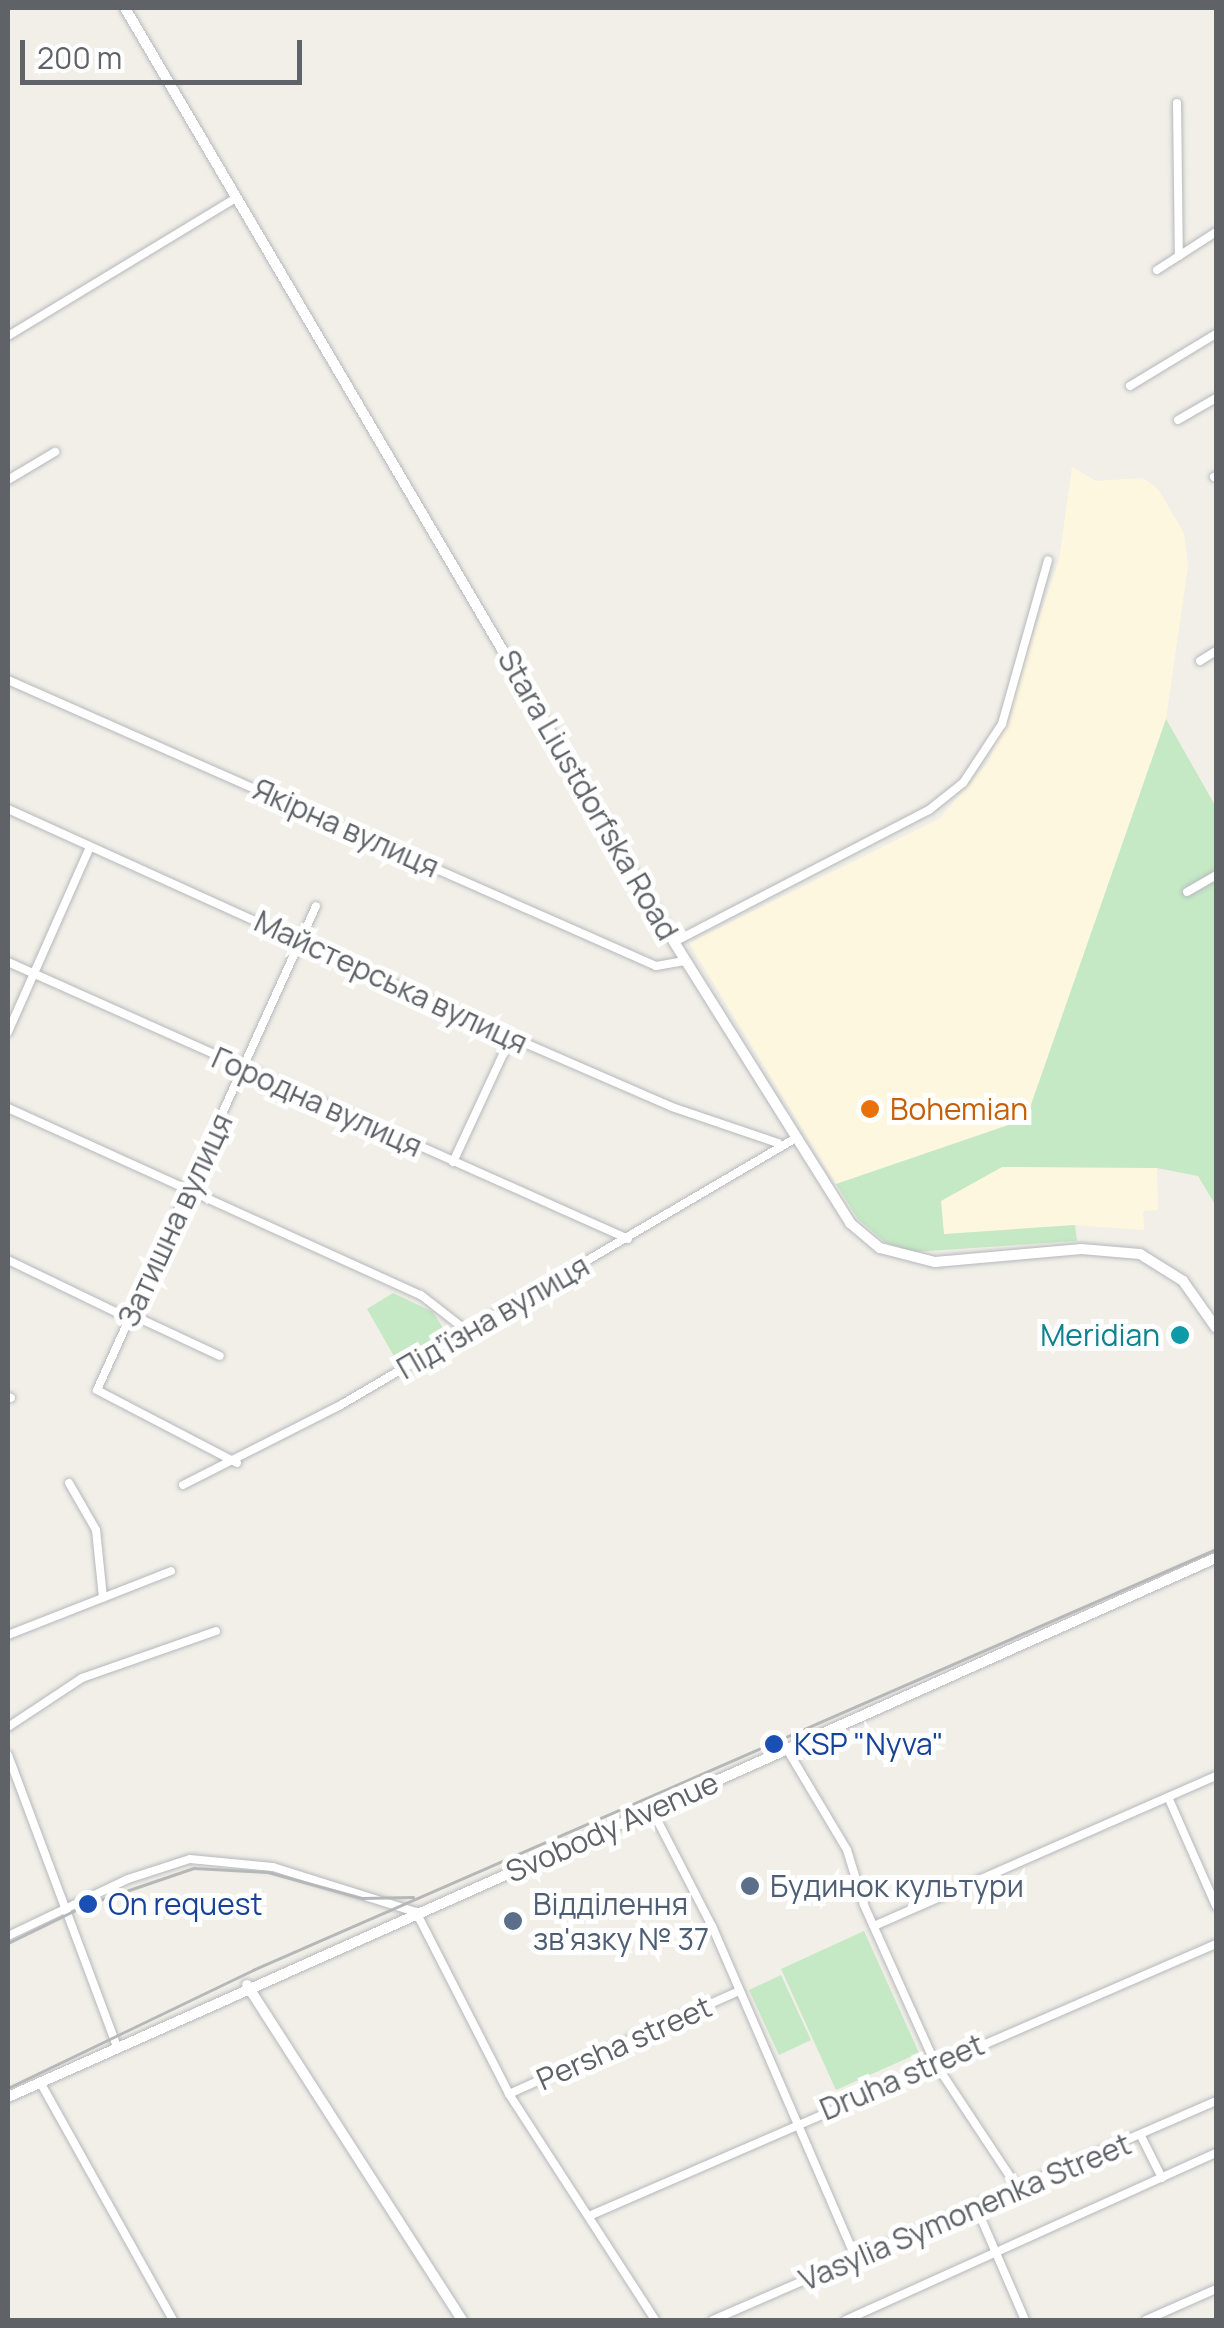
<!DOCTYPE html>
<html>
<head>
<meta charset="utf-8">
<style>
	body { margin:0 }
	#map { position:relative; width:1224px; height:2328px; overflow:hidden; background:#f1efe8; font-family:Manrope,sans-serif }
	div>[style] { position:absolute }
	.commercial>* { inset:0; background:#fef7e0 }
	.green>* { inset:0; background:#c5e8c5 }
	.roads { filter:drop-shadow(0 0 2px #b5b8bc) drop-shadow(0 0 2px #b5b8bc) }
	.street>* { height:8px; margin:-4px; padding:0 4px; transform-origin:4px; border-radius:4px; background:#fff }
	.secondary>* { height:10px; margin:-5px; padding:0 5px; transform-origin:5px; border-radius:5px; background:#fff }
	.tram>* { height:2.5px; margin:-1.25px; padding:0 1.25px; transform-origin:1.25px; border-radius:1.25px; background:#b6b7b8 }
	.dots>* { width:28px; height:28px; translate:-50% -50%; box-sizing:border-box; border:5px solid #fff; border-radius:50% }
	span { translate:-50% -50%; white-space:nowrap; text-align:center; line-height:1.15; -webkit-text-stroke:10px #fff; paint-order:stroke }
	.street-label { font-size:30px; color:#5f6368 }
	.food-label { font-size:30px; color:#c56008 }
	.left { translate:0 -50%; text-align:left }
	.culture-label { font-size:30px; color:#0d838f }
	.right { translate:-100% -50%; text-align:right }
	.transit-label { font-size:30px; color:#164399 }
	.service-label { font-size:30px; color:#4e5e75 }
	.frame { position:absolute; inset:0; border:10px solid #5f6368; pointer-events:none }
	.scale { position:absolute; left:20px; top:40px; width:282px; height:45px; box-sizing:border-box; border:5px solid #5f6368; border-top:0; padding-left:12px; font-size:30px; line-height:35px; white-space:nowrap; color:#5f6368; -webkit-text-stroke:8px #fff; paint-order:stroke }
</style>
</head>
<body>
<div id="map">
	<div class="commercial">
		<div style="clip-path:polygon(1072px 467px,1096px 481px,1143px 478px,1158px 489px,1184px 533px,1188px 566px,1166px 719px,1026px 1119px,836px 1184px,689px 943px,939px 819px,989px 761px,1059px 560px)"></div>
		<div style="clip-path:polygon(1001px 1167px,1157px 1168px,1158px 1210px,1143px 1211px,1144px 1230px,1074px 1225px,944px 1235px,941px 1201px)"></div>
	</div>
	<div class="green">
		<div style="clip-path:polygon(1166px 719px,1216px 807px,1216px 1206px,1198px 1176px,1157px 1168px,1002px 1167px,941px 1201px,944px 1234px,1075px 1225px,1077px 1241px,913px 1252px,886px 1243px,858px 1219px,836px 1184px,1026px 1119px)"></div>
		<div style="clip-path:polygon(393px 1293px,433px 1312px,448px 1336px,398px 1363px,367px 1309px)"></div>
		<div style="clip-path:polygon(864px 1931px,919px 2053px,836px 2090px,781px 1969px)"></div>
		<div style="clip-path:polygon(781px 1975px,811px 2040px,779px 2055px,749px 1990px)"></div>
	</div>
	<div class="roads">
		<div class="street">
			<div style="left:1177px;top:103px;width:153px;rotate:89.3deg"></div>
			<div style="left:1157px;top:270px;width:70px;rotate:-32.8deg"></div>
			<div style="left:8px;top:336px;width:267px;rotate:-31.2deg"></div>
			<div style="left:1130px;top:386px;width:100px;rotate:-31.2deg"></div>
			<div style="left:1178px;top:420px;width:44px;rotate:-30.1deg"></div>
			<div style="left:1214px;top:477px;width:2px;rotate:-27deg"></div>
			<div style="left:8px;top:480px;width:55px;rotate:-30.8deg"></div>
			<div style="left:1200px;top:661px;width:19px;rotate:-32deg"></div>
			<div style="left:8px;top:680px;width:708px;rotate:23.81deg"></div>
			<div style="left:656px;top:966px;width:29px;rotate:-10deg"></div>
			<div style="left:8px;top:809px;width:552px;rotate:24.38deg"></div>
			<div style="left:511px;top:1037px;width:176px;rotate:23.5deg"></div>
			<div style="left:672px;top:1107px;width:112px;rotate:18.8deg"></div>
			<div style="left:1187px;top:892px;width:34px;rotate:-30deg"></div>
			<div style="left:674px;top:942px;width:287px;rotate:-27.4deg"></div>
			<div style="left:929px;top:810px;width:43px;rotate:-38.5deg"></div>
			<div style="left:963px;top:783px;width:71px;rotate:-56.5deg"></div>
			<div style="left:1002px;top:724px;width:170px;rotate:-74.3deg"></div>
			<div style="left:8px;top:962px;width:679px;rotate:24.07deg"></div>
			<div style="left:8px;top:1032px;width:202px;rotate:-66.1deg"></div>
			<div style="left:8px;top:1108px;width:453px;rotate:24.4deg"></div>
			<div style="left:421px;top:1295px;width:58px;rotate:38deg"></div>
			<div style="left:453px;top:1162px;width:138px;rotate:-65.1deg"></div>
			<div style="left:8px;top:1260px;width:133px;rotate:25.8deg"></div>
			<div style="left:130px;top:1314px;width:99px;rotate:25deg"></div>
			<div style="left:8px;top:1397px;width:3px;rotate:18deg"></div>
			<div style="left:237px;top:1463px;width:158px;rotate:-152.5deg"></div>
			<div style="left:97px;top:1390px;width:531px;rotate:-65.65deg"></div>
			<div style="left:69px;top:1483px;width:54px;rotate:60.1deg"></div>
			<div style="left:96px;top:1530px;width:68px;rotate:84.1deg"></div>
			<div style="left:183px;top:1485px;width:175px;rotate:-26.9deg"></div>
			<div style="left:339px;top:1406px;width:530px;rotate:-30.39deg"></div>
			<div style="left:8px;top:1635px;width:175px;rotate:-21.4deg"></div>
			<div style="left:8px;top:1727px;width:89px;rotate:-33.5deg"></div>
			<div style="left:82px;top:1678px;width:142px;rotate:-19.3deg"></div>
			<div style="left:788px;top:1751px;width:115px;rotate:59.2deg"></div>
			<div style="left:847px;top:1850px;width:58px;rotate:72.8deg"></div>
			<div style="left:864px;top:1905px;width:173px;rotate:65.8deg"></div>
			<div style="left:935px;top:2063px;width:152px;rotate:56.5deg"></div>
			<div style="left:8px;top:1755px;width:311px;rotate:69.5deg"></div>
			<div style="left:1168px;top:1797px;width:119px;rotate:66.2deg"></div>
			<div style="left:652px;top:1810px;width:131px;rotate:62.7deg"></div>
			<div style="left:712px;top:1926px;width:363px;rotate:66.6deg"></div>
			<div style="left:874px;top:1926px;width:373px;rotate:-23.7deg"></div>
			<div style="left:8px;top:1936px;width:133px;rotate:-25.4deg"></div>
			<div style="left:128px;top:1879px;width:65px;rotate:-17.9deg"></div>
			<div style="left:190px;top:1859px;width:83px;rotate:5.5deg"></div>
			<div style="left:273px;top:1867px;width:150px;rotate:17.5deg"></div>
			<div style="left:416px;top:1912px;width:204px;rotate:62.9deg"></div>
			<div style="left:509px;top:2094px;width:269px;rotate:57.1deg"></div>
			<div style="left:40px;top:2082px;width:273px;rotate:60.8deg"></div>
			<div style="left:509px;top:2094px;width:252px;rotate:-24.1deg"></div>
			<div style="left:1141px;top:2136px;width:47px;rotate:63.4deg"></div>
			<div style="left:977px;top:2209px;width:121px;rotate:66.6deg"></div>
			<div style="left:589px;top:2216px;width:683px;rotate:-23.45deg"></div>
			<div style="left:713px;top:2320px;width:549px;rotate:-23.53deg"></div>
			<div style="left:846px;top:2320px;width:406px;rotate:-24.3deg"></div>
			<div style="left:1146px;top:2320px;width:77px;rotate:-23.9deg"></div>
		</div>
		<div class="secondary">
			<div style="left:125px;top:8px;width:1083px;rotate:59.55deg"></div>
			<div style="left:674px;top:942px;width:332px;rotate:57.9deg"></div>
			<div style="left:850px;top:1223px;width:39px;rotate:40deg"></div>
			<div style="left:880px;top:1248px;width:57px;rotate:14.3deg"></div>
			<div style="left:935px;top:1262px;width:147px;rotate:-5.1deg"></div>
			<div style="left:1081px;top:1249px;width:59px;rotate:4.8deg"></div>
			<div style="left:1140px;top:1254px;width:51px;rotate:32.1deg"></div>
			<div style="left:1183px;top:1281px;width:57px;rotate:54.9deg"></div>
			<div style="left:247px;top:1985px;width:398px;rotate:57.3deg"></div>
			<div style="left:8px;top:2097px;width:1323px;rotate:-24.05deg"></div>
		</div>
	</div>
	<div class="tram">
		<div style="left:8px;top:1943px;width:89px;rotate:-26deg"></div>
		<div style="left:88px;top:1904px;width:112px;rotate:-18.8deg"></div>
		<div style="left:194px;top:1868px;width:74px;rotate:3.1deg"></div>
		<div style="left:268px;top:1872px;width:98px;rotate:15.5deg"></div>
		<div style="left:362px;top:1898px;width:51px;rotate:-1.1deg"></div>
		<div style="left:8px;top:2088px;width:272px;rotate:-25.7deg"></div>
		<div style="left:253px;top:1970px;width:1051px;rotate:-23.61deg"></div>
	</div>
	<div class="dots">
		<div style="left:870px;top:1109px;background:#e8710a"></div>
		<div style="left:1180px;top:1335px;background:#0f9aa8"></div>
		<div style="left:774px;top:1744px;background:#1a4fb4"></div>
		<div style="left:750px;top:1886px;background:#5c6f8a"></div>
		<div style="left:88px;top:1904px;background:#1a4fb4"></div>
		<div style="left:513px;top:1921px;background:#5c6f8a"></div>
	</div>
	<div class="street-label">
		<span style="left:588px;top:795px;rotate:60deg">Stara Liustdorfska Road</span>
		<span style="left:346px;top:828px;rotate:24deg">Якірна вулиця</span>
		<span style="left:391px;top:982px;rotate:25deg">Майстерська вулиця</span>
		<span style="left:317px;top:1102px;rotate:24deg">Городна вулиця</span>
		<span style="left:175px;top:1220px;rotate:-65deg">Затишна вулиця</span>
		<span style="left:493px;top:1317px;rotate:-30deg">Підʼїзна вулиця</span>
		<span style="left:612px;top:1827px;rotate:-24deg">Svobody Avenue</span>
		<span style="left:624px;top:2043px;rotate:-24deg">Persha street</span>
		<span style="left:902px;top:2077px;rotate:-23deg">Druha street</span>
		<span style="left:965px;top:2212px;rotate:-23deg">Vasylia Symonenka Street</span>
	</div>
	<div class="food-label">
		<span class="left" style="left:890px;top:1109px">Bohemian</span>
	</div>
	<div class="culture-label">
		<span class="right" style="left:1160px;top:1335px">Meridian</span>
	</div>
	<div class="transit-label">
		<span class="left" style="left:794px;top:1744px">KSP "Nyva"</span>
		<span class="left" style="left:108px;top:1904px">On request</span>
	</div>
	<div class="service-label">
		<span class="left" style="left:770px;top:1886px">Будинок культури</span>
		<span class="left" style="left:533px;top:1921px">Відділення<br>зв'язку № 37</span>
	</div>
	<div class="frame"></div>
	<div class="scale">200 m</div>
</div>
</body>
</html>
